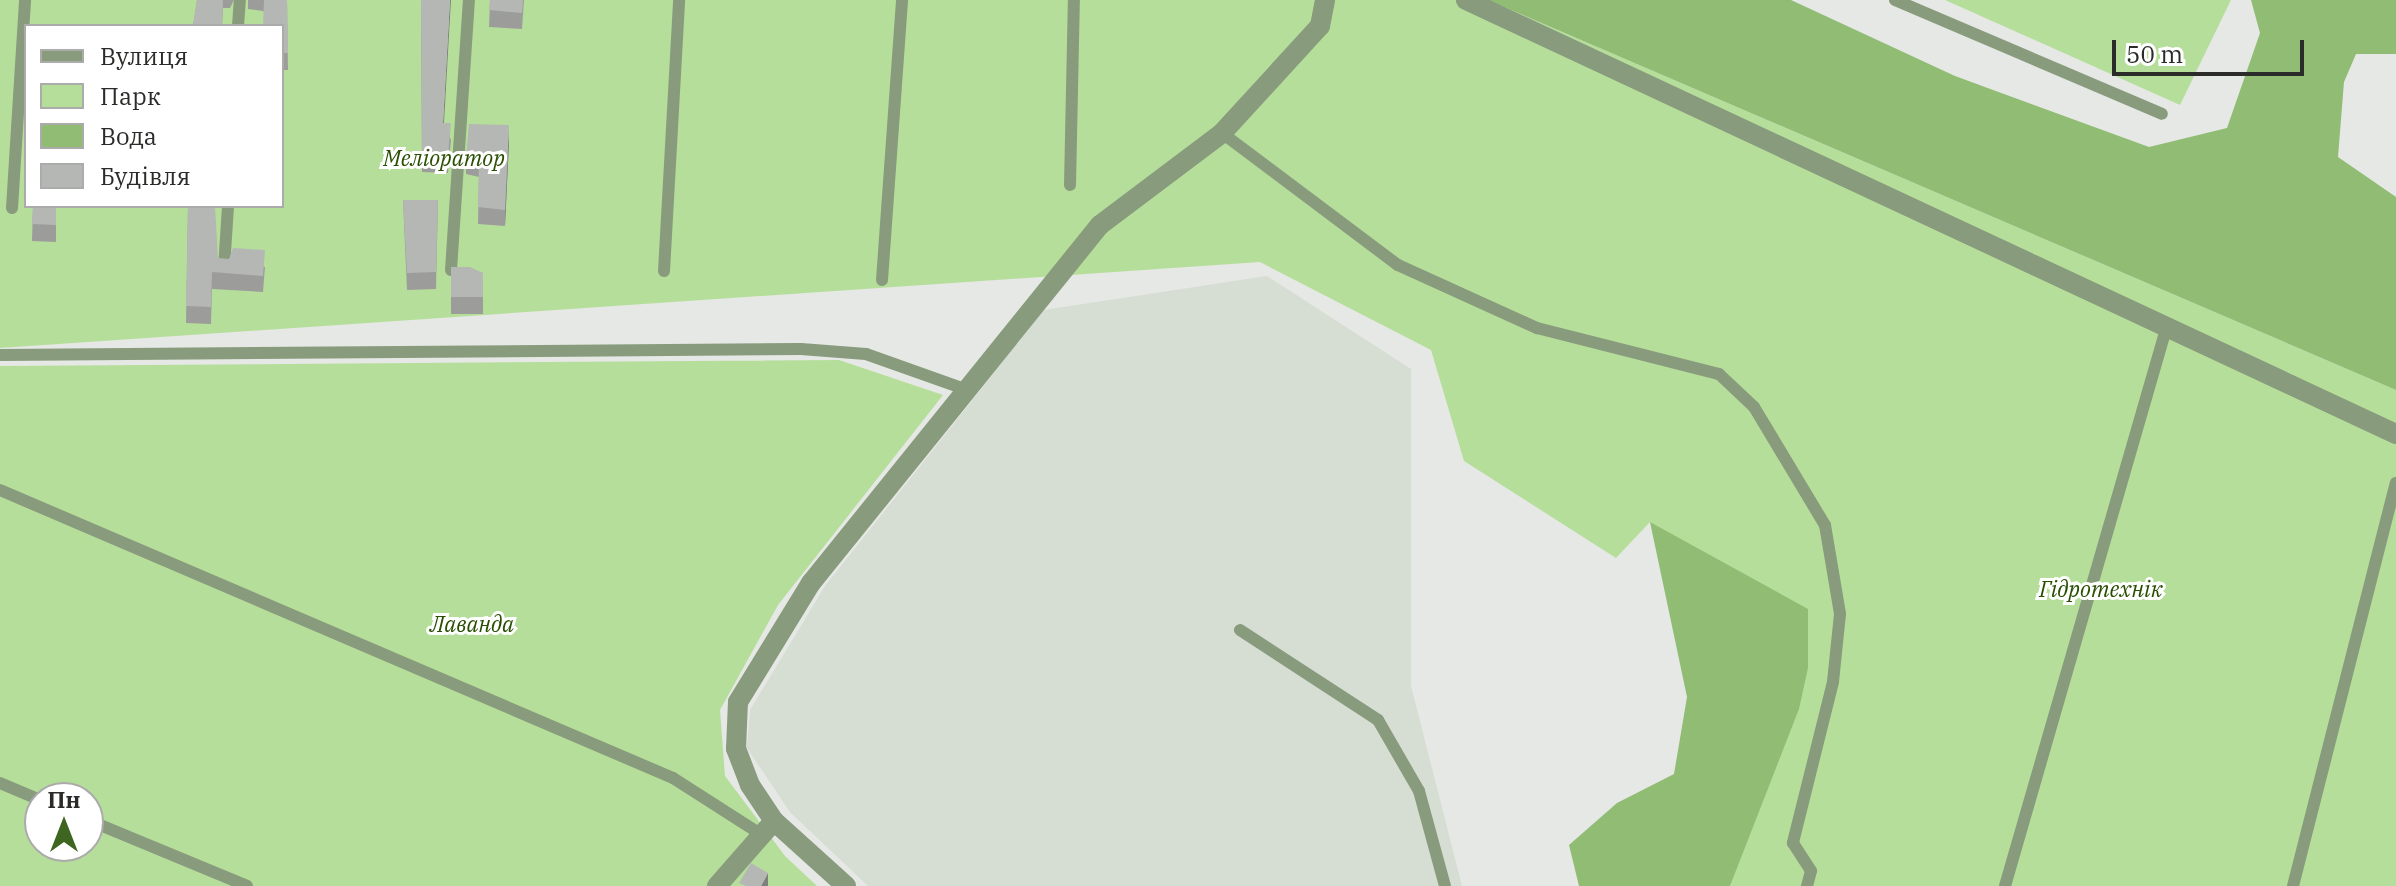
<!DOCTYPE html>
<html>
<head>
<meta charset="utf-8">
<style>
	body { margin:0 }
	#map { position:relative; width:2396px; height:886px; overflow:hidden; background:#e5e8e4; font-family:"IBM Plex Serif",serif }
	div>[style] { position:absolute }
	.built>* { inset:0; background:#d6ddd3 }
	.green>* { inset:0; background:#b6de9b }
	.water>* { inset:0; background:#91bc74 }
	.lane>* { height:12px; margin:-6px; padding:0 6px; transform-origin:6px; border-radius:6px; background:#889b7c }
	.street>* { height:20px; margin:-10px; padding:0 10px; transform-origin:10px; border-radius:10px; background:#889b7c }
	.wall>* { inset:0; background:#9c9d9b }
	.shaded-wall>* { inset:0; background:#7f807e }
	.building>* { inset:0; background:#b5b7b4 }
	span { translate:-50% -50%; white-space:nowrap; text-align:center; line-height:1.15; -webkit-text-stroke:6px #fff; paint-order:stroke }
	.park-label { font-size:22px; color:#284e00; font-style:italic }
	.legend { position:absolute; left:24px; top:24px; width:260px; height:184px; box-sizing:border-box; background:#fff; border:2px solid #aaabaa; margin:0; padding:10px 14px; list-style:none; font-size:24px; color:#2b2c2a }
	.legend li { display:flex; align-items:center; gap:16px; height:40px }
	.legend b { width:40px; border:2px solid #aaabaa }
	.north { position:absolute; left:24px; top:782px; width:80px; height:80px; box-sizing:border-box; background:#fff; border:2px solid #aaabaa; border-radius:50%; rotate:0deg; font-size:22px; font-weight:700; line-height:32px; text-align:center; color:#2b2c2a }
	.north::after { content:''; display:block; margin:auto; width:28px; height:36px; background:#3f6620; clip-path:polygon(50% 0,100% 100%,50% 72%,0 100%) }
	.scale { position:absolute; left:2112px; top:40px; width:192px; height:36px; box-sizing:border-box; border:4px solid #2b2c2a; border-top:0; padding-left:10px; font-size:24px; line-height:28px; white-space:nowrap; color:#2b2c2a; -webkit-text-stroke:6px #fff; paint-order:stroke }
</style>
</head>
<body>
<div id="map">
	<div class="built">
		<div style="clip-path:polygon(1267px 276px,1411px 369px,1411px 686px,1462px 886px,868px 886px,790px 812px,747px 748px,750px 710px,825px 586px,1044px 310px)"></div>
	</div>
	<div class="green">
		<div style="clip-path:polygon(evenodd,0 0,1488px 0,2396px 390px,2396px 886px,1730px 886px,1808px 668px,1650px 522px,1616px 558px,1464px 461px,1431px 350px,1260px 262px,0 348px,0 0,26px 26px,282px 26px,282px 206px,26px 206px,26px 26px)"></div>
		<div style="clip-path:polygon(1945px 0,2231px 0,2180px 105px)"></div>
		<div style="clip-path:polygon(evenodd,839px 360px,943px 395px,778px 605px,720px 710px,725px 776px,785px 856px,817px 886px,0 886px,0 366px,839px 360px,40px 798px,88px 798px,88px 846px,40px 846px,40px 798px)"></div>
	</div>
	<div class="water">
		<div style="clip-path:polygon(1488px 0,1791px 0,1955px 76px,2149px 147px,2227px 128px,2260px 33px,2251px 0,2396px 0,2396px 54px,2356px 54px,2344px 82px,2338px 157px,2396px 197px,2396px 390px)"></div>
		<div style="clip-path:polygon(1650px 522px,1808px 609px,1808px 668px,1799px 709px,1730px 886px,1579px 886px,1569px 845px,1617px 803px,1674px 774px,1687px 697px)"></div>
	</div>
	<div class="lane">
		<div style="left:1895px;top:0;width:290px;rotate:23.1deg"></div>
		<div style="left:238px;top:26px;width:26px;rotate:-86deg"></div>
		<div style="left:1222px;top:133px;width:220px;rotate:36.9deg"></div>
		<div style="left:1398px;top:265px;width:153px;rotate:24.4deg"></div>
		<div style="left:1537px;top:328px;width:188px;rotate:14.2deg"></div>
		<div style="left:1719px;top:374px;width:48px;rotate:43.3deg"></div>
		<div style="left:1754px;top:407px;width:138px;rotate:59deg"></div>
		<div style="left:1825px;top:525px;width:90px;rotate:80.4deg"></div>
		<div style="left:1840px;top:614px;width:68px;rotate:95.9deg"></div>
		<div style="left:1833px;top:682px;width:166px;rotate:104deg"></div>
		<div style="left:1793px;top:843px;width:33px;rotate:57deg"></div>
		<div style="left:1811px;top:871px;width:16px;rotate:105deg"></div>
		<div style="left:1070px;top:185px;width:185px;rotate:-88.8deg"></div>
		<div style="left:12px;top:208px;width:208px;rotate:-86.4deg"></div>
		<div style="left:224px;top:268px;width:62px;rotate:-86.3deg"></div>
		<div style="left:451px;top:270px;width:271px;rotate:-86.2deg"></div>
		<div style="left:664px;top:271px;width:271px;rotate:-86.8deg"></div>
		<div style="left:882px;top:280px;width:281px;rotate:-85.9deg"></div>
		<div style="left:0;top:355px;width:801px;rotate:-0.43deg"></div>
		<div style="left:801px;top:349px;width:65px;rotate:4.4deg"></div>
		<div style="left:866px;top:354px;width:105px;rotate:19.5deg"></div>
		<div style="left:0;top:490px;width:732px;rotate:23.17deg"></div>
		<div style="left:673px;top:778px;width:102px;rotate:32.6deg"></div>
		<div style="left:1240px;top:630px;width:165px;rotate:33.1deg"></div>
		<div style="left:1378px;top:720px;width:82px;rotate:60deg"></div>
		<div style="left:1419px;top:791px;width:98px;rotate:74.7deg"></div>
		<div style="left:0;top:783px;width:43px;rotate:23deg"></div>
		<div style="left:88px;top:820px;width:172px;rotate:22.5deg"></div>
		<div style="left:2005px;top:886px;width:580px;rotate:-73.88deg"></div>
		<div style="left:2293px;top:886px;width:416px;rotate:-75.7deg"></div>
	</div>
	<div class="street">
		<div style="left:1466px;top:0;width:1026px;rotate:25.02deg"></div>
		<div style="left:717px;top:886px;width:86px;rotate:-48.8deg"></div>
		<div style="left:846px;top:886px;width:97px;rotate:-137.9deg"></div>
		<div style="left:774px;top:821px;width:43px;rotate:-123.7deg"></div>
		<div style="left:750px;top:785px;width:39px;rotate:-111deg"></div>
		<div style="left:736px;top:749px;width:47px;rotate:-87.6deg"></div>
		<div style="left:738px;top:702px;width:140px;rotate:-58.5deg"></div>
		<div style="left:811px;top:583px;width:460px;rotate:-51.1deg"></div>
		<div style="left:1100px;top:225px;width:153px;rotate:-37deg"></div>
		<div style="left:1222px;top:133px;width:145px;rotate:-47.5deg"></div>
		<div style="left:1320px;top:26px;width:26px;rotate:-79deg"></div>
	</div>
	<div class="wall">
		<div style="clip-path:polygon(197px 0,234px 0,230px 8px,223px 8px,222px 26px,193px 26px)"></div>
		<div style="clip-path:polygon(248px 0,287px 0,288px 70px,282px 70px,282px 26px,263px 11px,248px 9px)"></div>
		<div style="clip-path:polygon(421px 0,444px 123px,451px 140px,448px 173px,422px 172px)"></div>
		<div style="clip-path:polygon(490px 0,524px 0,522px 29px,489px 27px)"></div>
		<div style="clip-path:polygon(509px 142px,505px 226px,478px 224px,479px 177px,466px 174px,466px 157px)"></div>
		<div style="clip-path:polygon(403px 200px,438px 200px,436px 289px,407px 290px)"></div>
		<div style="clip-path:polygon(33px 206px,56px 206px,56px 242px,32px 241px)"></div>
		<div style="clip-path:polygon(188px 206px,218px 258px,265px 267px,263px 292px,212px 289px,211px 324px,186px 323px)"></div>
		<div style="clip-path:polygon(451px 267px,483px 273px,483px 314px,451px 314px)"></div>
	</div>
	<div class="shaded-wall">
		<div style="clip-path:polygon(450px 0,451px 0,443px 140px,443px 123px)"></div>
		<div style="clip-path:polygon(509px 125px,509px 142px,505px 226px,505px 210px)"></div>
		<div style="clip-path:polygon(768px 873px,768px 886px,761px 886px)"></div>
	</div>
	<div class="building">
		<div style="clip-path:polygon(197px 0,223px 0,222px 26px,193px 26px)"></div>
		<div style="clip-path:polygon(264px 0,287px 0,288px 53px,282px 53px,282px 26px,263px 26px)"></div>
		<div style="clip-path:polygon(421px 0,450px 0,443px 123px,451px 123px,448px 156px,422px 155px)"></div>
		<div style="clip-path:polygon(490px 0,523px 0,522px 13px,489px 10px)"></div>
		<div style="clip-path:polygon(469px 124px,509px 125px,505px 210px,478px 207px,479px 161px,466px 157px)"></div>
		<div style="clip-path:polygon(403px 200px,438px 200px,436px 272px,407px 273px)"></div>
		<div style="clip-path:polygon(33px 206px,56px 206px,56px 225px,32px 224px)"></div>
		<div style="clip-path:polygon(188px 206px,215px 206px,218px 258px,229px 259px,233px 248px,265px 250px,263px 276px,212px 272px,211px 307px,186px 306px)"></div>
		<div style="clip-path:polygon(451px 267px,470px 267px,483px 273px,483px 297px,451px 297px)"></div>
		<div style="clip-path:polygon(751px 863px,768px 873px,761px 886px,746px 886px,739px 883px)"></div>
	</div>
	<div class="park-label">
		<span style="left:444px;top:158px">Меліоратор</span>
		<span style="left:2101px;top:589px">Гідротехнік</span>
		<span style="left:472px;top:624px">Лаванда</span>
	</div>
	<ul class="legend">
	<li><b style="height:10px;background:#889b7c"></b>Вулиця</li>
	<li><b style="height:22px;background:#b6de9b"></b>Парк</li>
	<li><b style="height:22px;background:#91bc74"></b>Вода</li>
	<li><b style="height:22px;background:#b5b7b4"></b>Будівля</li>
	</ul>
	<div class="north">Пн</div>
	<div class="scale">50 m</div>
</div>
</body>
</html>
